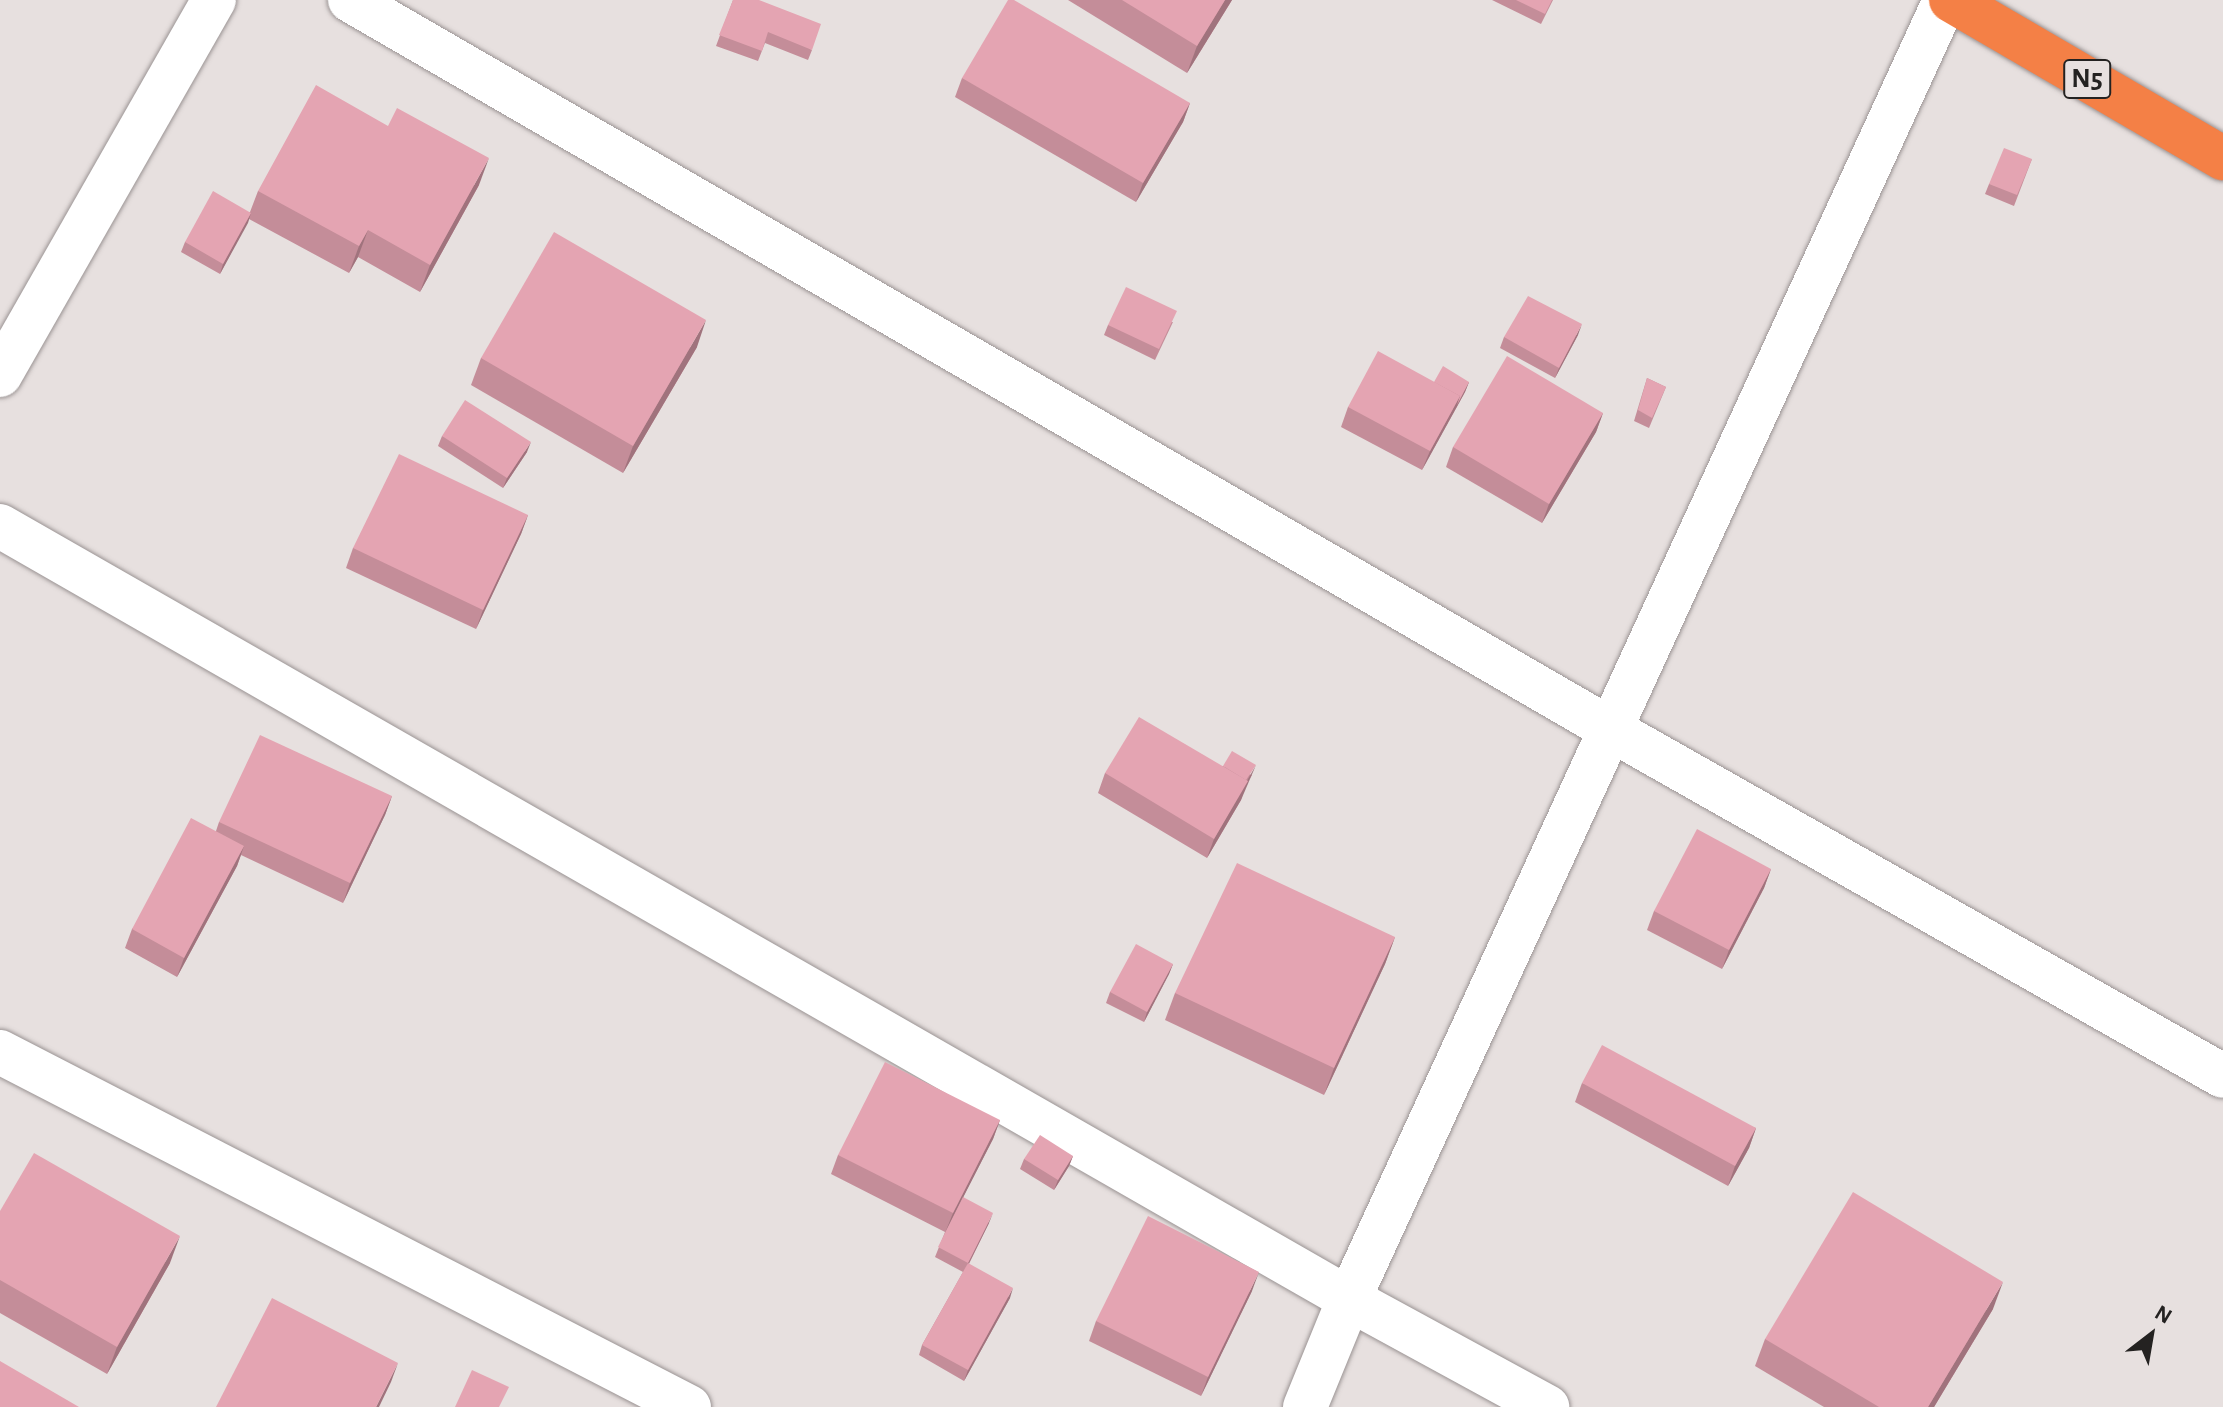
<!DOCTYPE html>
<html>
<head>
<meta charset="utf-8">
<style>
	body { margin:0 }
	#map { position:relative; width:2223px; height:1407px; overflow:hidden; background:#e7e0df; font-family:"Alegreya Sans",sans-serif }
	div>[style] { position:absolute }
	.roads { filter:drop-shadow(0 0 2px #9a9393) drop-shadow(0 0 2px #9a9393) }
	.minor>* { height:44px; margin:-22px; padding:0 22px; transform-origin:22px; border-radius:22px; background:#fff }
	.highway>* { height:44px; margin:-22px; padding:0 22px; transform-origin:22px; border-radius:22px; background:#f48046 }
	.wall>* { inset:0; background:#c48d99 }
	.shaded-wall>* { inset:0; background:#a0737d }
	.building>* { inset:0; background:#e4a4b2 }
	span { translate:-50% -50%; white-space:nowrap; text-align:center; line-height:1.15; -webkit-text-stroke:6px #e7e0df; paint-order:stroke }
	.shield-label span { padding:2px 6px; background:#e7e0df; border:2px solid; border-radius:6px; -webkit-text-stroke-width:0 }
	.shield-label { font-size:28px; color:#242221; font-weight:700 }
	.north { position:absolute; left:2111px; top:1295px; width:80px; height:80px; -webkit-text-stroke:6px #e7e0df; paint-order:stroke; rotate:31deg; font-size:22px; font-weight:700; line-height:32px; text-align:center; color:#242221 }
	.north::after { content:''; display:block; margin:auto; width:28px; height:36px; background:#242221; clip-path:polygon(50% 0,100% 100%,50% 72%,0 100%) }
</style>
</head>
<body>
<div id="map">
	<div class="roads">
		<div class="minor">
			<div style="left:350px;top:0;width:1456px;rotate:30.05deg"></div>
			<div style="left:1610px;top:729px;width:704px;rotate:29.51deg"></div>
			<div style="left:0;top:375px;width:432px;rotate:-60.3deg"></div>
			<div style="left:0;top:526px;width:1555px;rotate:29.81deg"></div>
			<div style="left:1349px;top:1299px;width:226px;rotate:28.6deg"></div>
			<div style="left:0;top:1052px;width:775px;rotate:27.26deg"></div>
			<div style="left:1305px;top:1407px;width:117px;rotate:-67.8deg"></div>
			<div style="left:1349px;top:1299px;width:1429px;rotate:-65.35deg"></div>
		</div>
		<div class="highway">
			<div style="left:1951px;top:0;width:315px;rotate:30.2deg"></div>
		</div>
	</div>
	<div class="wall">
		<div style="clip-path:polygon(733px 0,812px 50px,808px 60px,765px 43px,758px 61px,716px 46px)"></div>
		<div style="clip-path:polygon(1068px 0,1232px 0,1187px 73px)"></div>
		<div style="clip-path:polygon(1492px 0,1553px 0,1541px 24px)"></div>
		<div style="clip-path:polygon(962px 78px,1190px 103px,1183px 122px,1136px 202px,955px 97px)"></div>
		<div style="clip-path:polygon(2032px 159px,2014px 206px,1985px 194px,1989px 184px)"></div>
		<div style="clip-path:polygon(479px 185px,420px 292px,358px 257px,349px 273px,249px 219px,220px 274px,181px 252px,185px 242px,250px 212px,258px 191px)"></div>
		<div style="clip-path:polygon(1173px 322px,1155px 360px,1104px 335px,1108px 325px)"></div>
		<div style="clip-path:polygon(1578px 335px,1555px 378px,1500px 348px,1504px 337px)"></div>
		<div style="clip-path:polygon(697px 347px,623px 473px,471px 385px,481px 358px)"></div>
		<div style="clip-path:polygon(1647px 378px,1666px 387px,1649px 428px,1634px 421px)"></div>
		<div style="clip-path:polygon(1434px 382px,1469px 382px,1465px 392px,1422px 470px,1341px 427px,1348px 407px)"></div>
		<div style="clip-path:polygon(1603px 413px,1596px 432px,1542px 523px,1446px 467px,1453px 447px)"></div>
		<div style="clip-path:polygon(442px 436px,527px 452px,503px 488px,438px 446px)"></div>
		<div style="clip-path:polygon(528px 515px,521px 534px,476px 629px,346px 568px,353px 548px)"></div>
		<div style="clip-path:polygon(1223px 766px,1252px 775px,1246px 784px,1241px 800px,1207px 858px,1098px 793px,1105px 773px)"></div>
		<div style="clip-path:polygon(392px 796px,385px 815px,343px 903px,241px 855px,237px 866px,177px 977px,125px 948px,132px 929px,216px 831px,219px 822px)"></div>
		<div style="clip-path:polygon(1771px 869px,1764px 888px,1722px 969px,1647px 930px,1654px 911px)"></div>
		<div style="clip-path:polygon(1395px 937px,1385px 964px,1324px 1095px,1165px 1020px,1175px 993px)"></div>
		<div style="clip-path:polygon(1173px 964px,1169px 974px,1144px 1022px,1106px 1003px,1110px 992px)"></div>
		<div style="clip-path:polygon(1582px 1083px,1756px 1128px,1749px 1148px,1728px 1186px,1575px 1102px)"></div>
		<div style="clip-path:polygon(1000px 1120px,993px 1139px,963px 1197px,989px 1223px,969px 1264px,1010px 1298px,964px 1381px,919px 1355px,922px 1345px,963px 1272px,935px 1257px,945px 1232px,831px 1174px,838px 1155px)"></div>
		<div style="clip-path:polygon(1073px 1156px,1069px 1166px,1054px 1190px,1020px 1169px,1024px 1159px)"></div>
		<div style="clip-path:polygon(0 1211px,170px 1263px,107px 1374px,0 1313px)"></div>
		<div style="clip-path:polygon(1252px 1291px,1201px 1396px,1089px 1341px,1096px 1321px)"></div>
		<div style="clip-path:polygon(1993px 1309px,1934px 1407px,1824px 1407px,1755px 1366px,1765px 1339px)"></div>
	</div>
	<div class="shaded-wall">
		<div style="clip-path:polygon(1225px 0,1232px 0,1187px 73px,1197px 46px)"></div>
		<div style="clip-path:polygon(1190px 103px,1183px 122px,1136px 202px,1143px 183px)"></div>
		<div style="clip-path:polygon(489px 158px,479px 185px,420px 292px,430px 265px)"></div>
		<div style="clip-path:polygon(251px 213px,248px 223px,220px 274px,223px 264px)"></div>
		<div style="clip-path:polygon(368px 230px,358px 257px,349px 273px,359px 246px)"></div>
		<div style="clip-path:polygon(706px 320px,697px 347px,623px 473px,633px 446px)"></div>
		<div style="clip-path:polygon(1582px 324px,1578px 335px,1555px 378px,1559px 368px)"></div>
		<div style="clip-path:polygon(1469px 382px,1465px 392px,1422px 470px,1430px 451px,1460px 396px)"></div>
		<div style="clip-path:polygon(1603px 413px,1596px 432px,1542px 523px,1549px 504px)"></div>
		<div style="clip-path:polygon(531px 442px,527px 452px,503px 488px,507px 478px)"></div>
		<div style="clip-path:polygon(528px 515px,521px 534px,476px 629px,483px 610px)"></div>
		<div style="clip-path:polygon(1256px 765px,1241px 800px,1207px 858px,1214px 839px)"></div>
		<div style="clip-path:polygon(392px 796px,385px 815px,343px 903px,350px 883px)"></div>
		<div style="clip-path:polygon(244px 846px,237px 866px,177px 977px,184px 958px)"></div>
		<div style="clip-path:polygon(1771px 869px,1764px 888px,1722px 969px,1729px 950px)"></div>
		<div style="clip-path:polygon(1395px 937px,1385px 964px,1324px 1095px,1334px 1068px)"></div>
		<div style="clip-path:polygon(1173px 964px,1169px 974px,1144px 1022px,1147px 1012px)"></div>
		<div style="clip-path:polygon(1000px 1120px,993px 1139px,945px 1233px,953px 1213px)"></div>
		<div style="clip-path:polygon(1756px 1128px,1749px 1148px,1728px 1186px,1735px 1166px)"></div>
		<div style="clip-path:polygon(1073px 1156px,1069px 1166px,1054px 1190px,1058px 1180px)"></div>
		<div style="clip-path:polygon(993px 1213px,989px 1223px,964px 1273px,968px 1263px)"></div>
		<div style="clip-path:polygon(180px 1236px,170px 1263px,107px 1374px,117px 1347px)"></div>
		<div style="clip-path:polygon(1259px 1272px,1252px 1291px,1201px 1396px,1208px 1377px)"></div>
		<div style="clip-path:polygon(2003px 1282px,1993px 1309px,1934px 1407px,1928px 1407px)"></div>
		<div style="clip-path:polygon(1013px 1288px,1010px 1298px,964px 1381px,968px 1370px)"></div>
		<div style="clip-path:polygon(398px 1363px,391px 1382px,379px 1407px,376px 1407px)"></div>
	</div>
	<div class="building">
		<div style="clip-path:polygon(733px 0,759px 0,821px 24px,812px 50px,768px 32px,762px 51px,719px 35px)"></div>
		<div style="clip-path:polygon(1008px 0,1014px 0,1190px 103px,1143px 183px,962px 78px)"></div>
		<div style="clip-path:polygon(1122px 0,1225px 0,1197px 46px)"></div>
		<div style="clip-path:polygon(1516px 0,1552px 0,1545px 14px)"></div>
		<div style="clip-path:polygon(316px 85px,388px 126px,397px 108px,489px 158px,430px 265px,368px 230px,359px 246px,258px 191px)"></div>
		<div style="clip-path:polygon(2004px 148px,2032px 159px,2017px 195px,1989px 184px)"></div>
		<div style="clip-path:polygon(213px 191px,251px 213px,223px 264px,185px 242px)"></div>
		<div style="clip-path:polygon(554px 232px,706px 320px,633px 446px,481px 358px)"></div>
		<div style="clip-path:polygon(1126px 287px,1177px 311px,1159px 349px,1108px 325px)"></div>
		<div style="clip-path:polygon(1528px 296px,1582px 324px,1559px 368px,1504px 337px)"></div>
		<div style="clip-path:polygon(1378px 351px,1460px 396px,1430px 451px,1348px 407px)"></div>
		<div style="clip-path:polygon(1507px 356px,1603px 413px,1549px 504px,1453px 447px)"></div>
		<div style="clip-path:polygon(1443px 366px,1469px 382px,1457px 405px,1460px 396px,1434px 382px)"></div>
		<div style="clip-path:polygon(1647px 378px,1666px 387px,1652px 418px,1638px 410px)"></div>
		<div style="clip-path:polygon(465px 400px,531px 442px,507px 478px,442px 436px)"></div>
		<div style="clip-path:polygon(399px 454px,528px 515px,483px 610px,353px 548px)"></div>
		<div style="clip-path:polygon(1139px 717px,1248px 781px,1214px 839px,1105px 773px)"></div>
		<div style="clip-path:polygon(260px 735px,392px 796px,350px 883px,219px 822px)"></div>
		<div style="clip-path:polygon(1232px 751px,1256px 765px,1246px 780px,1223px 766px)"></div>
		<div style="clip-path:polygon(191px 818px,244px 846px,184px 958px,132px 929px)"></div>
		<div style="clip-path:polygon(1697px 829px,1771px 869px,1729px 950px,1654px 911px)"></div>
		<div style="clip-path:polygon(1237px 863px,1395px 937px,1334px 1068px,1175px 993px)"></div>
		<div style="clip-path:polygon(1136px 944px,1173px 964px,1147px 1012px,1110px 992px)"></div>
		<div style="clip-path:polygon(1602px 1045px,1756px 1128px,1735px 1166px,1582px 1083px)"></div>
		<div style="clip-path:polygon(885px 1062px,1000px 1120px,953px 1213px,838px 1155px)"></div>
		<div style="clip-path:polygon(1040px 1135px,1073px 1156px,1058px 1180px,1024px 1159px)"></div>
		<div style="clip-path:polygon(34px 1153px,180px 1236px,117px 1347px,0 1280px,0 1211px)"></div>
		<div style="clip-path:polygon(1853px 1192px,2003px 1282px,1928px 1407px,1879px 1407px,1765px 1339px)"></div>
		<div style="clip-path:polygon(963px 1197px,993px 1213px,968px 1263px,938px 1247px)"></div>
		<div style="clip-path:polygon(1148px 1216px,1259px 1272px,1208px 1377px,1096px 1321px)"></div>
		<div style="clip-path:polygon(968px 1263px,1013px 1288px,968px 1370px,922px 1345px)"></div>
		<div style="clip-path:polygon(272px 1298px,398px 1363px,376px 1407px,216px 1407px)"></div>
		<div style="clip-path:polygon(0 1361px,79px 1407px,0 1407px)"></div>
		<div style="clip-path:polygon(472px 1370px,509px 1387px,499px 1407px,455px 1407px)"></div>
	</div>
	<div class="shield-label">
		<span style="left:2087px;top:79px">N5</span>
	</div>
	<div class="north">N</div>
</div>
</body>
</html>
